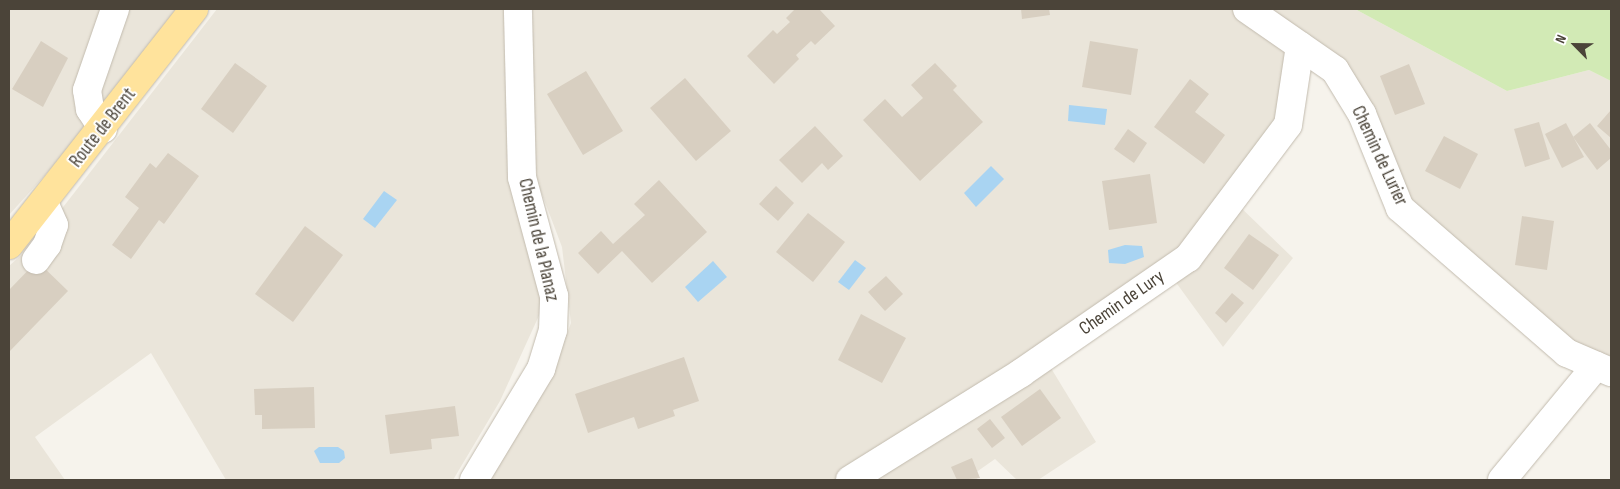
<!DOCTYPE html>
<html>
<head>
<meta charset="utf-8">
<style>
	body { margin:0 }
	#map { position:relative; width:1620px; height:489px; overflow:hidden; background:#f6f3ec; font-family:"Sofia Sans Condensed",sans-serif }
	div>[style] { position:absolute }
	.residential>* { inset:0; background:#eae5da }
	.green>* { inset:0; background:#d2eab5 }
	.water>* { inset:0; background:#a9d4f2 }
	.building>* { inset:0; background:#d8cfc1 }
	.roads { filter:drop-shadow(0 0 1px #c2bbae) drop-shadow(0 0 1px #c2bbae) }
	.minor>* { height:28px; margin:-14px; padding:0 14px; transform-origin:14px; border-radius:14px; background:#fff }
	.major>* { height:28px; margin:-14px; padding:0 14px; transform-origin:14px; border-radius:14px; background:#ffe39c }
	span { translate:-50% -50%; white-space:nowrap; text-align:center; line-height:1.15; -webkit-text-stroke:4px #fff; paint-order:stroke }
	.street-label { font-size:19px; color:#4b4439 }
	.frame { position:absolute; inset:0; border:10px solid #4b4439; pointer-events:none }
	.north { position:absolute; left:1550px; top:20px; width:50px; height:50px; -webkit-text-stroke:4px #fff; paint-order:stroke; rotate:293deg; font-size:14px; font-weight:700; line-height:20px; text-align:center; color:#4b4439 }
	.north::after { content:''; display:block; margin:auto; width:18px; height:22px; background:#4b4439; clip-path:polygon(50% 0,100% 100%,50% 72%,0 100%) }
</style>
</head>
<body>
<div id="map">
	<div class="residential">
		<div style="clip-path:polygon(9px 9px,178px 9px,64px 154px,9px 215px)"></div>
		<div style="clip-path:polygon(217px 9px,504px 9px,512px 191px,547px 298px,500px 401px,453px 480px,226px 480px,151px 353px,35px 437px,65px 480px,9px 480px,9px 266px,36px 242px)"></div>
		<div style="clip-path:polygon(533px 9px,1355px 9px,1507px 91px,1589px 70px,1611px 81px,1611px 377px,1402px 207px,1359px 113px,1304px 56px,1292px 126px,1235px 202px,1293px 258px,1223px 347px,1172px 277px,1043px 355px,1096px 442px,1038px 480px,1017px 480px,995px 459px,975px 473px,978px 480px,490px 480px,547px 386px,571px 323px,562px 247px,537px 181px,531px 111px)"></div>
	</div>
	<div class="green">
		<div style="clip-path:polygon(1355px 9px,1611px 9px,1611px 81px,1589px 70px,1507px 91px)"></div>
	</div>
	<div class="water">
		<div style="clip-path:polygon(1069px 105px,1107px 109px,1105px 125px,1068px 121px)"></div>
		<div style="clip-path:polygon(991px 166px,1004px 179px,976px 207px,964px 193px)"></div>
		<div style="clip-path:polygon(384px 191px,397px 200px,375px 228px,363px 219px)"></div>
		<div style="clip-path:polygon(1125px 245px,1142px 246px,1144px 257px,1125px 264px,1109px 263px,1108px 250px)"></div>
		<div style="clip-path:polygon(855px 260px,866px 268px,849px 290px,838px 282px)"></div>
		<div style="clip-path:polygon(713px 261px,727px 277px,698px 302px,685px 287px)"></div>
		<div style="clip-path:polygon(319px 447px,338px 447px,344px 451px,345px 458px,339px 463px,320px 463px,314px 451px)"></div>
	</div>
	<div class="building">
		<div style="clip-path:polygon(795px 9px,819px 9px,835px 26px,815px 45px,811px 41px,796px 55px,799px 59px,774px 84px,747px 56px,773px 30px,777px 34px,790px 22px,786px 18px)"></div>
		<div style="clip-path:polygon(1021px 9px,1049px 9px,1050px 15px,1022px 19px)"></div>
		<div style="clip-path:polygon(41px 41px,68px 58px,43px 107px,12px 89px)"></div>
		<div style="clip-path:polygon(1090px 41px,1138px 49px,1131px 95px,1082px 87px)"></div>
		<div style="clip-path:polygon(235px 63px,267px 86px,233px 133px,201px 109px)"></div>
		<div style="clip-path:polygon(935px 63px,957px 86px,953px 90px,983px 122px,920px 181px,863px 120px,885px 99px,902px 117px,923px 98px,911px 85px)"></div>
		<div style="clip-path:polygon(1409px 64px,1425px 104px,1395px 115px,1380px 76px)"></div>
		<div style="clip-path:polygon(586px 71px,623px 131px,583px 155px,547px 94px)"></div>
		<div style="clip-path:polygon(685px 78px,731px 131px,696px 161px,650px 108px)"></div>
		<div style="clip-path:polygon(1190px 79px,1209px 94px,1195px 112px,1225px 135px,1204px 164px,1154px 127px)"></div>
		<div style="clip-path:polygon(1611px 110px,1611px 138px,1597px 126px)"></div>
		<div style="clip-path:polygon(1539px 122px,1550px 159px,1525px 167px,1514px 129px)"></div>
		<div style="clip-path:polygon(1566px 123px,1584px 157px,1562px 168px,1545px 134px)"></div>
		<div style="clip-path:polygon(1590px 123px,1611px 150px,1611px 158px,1597px 170px,1573px 137px)"></div>
		<div style="clip-path:polygon(815px 126px,843px 156px,828px 170px,822px 163px,802px 183px,779px 160px)"></div>
		<div style="clip-path:polygon(1128px 129px,1147px 143px,1134px 163px,1114px 149px)"></div>
		<div style="clip-path:polygon(1444px 136px,1478px 154px,1460px 189px,1425px 171px)"></div>
		<div style="clip-path:polygon(168px 153px,199px 176px,164px 224px,159px 220px,131px 259px,112px 245px,139px 208px,125px 197px,150px 163px,156px 168px)"></div>
		<div style="clip-path:polygon(1150px 174px,1157px 223px,1109px 230px,1102px 181px)"></div>
		<div style="clip-path:polygon(659px 180px,707px 232px,652px 283px,622px 251px,598px 274px,578px 253px,601px 231px,613px 244px,645px 215px,634px 204px)"></div>
		<div style="clip-path:polygon(776px 186px,794px 203px,778px 221px,759px 204px)"></div>
		<div style="clip-path:polygon(808px 213px,845px 242px,813px 282px,776px 252px)"></div>
		<div style="clip-path:polygon(1522px 216px,1554px 221px,1547px 270px,1515px 265px)"></div>
		<div style="clip-path:polygon(305px 226px,343px 255px,293px 322px,255px 294px)"></div>
		<div style="clip-path:polygon(1249px 234px,1279px 255px,1253px 290px,1224px 268px)"></div>
		<div style="clip-path:polygon(37px 261px,68px 291px,9px 352px,9px 290px)"></div>
		<div style="clip-path:polygon(886px 276px,903px 294px,885px 311px,868px 292px)"></div>
		<div style="clip-path:polygon(1232px 293px,1244px 303px,1226px 323px,1215px 313px)"></div>
		<div style="clip-path:polygon(861px 314px,906px 338px,882px 383px,838px 360px)"></div>
		<div style="clip-path:polygon(684px 357px,699px 401px,673px 410px,675px 416px,638px 429px,634px 417px,588px 433px,575px 394px)"></div>
		<div style="clip-path:polygon(314px 387px,315px 428px,262px 429px,262px 415px,255px 415px,254px 389px)"></div>
		<div style="clip-path:polygon(1040px 389px,1061px 418px,1022px 446px,1001px 417px)"></div>
		<div style="clip-path:polygon(455px 406px,459px 436px,431px 439px,432px 449px,390px 454px,385px 415px)"></div>
		<div style="clip-path:polygon(990px 419px,1005px 438px,992px 448px,977px 429px)"></div>
		<div style="clip-path:polygon(972px 458px,980px 478px,957px 480px,951px 467px)"></div>
	</div>
	<div class="roads">
		<div class="minor">
			<div style="left:1247px;top:9px;width:107px;rotate:34.7deg"></div>
			<div style="left:1335px;top:70px;width:52px;rotate:58.5deg"></div>
			<div style="left:1362px;top:114px;width:101px;rotate:68deg"></div>
			<div style="left:1400px;top:208px;width:221px;rotate:41deg"></div>
			<div style="left:1567px;top:353px;width:48px;rotate:23.4deg"></div>
			<div style="left:103px;top:129px;width:24px;rotate:-123deg"></div>
			<div style="left:90px;top:109px;width:19px;rotate:-99deg"></div>
			<div style="left:87px;top:90px;width:86px;rotate:-70.9deg"></div>
			<div style="left:36px;top:260px;width:19px;rotate:-54deg"></div>
			<div style="left:47px;top:245px;width:21px;rotate:-71deg"></div>
			<div style="left:54px;top:225px;width:24px;rotate:-114deg"></div>
			<div style="left:474px;top:480px;width:130px;rotate:-58.9deg"></div>
			<div style="left:541px;top:369px;width:41px;rotate:-72.9deg"></div>
			<div style="left:553px;top:330px;width:34px;rotate:-88deg"></div>
			<div style="left:554px;top:296px;width:123px;rotate:-105.1deg"></div>
			<div style="left:522px;top:177px;width:168px;rotate:-91.4deg"></div>
			<div style="left:850px;top:480px;width:202px;rotate:-32deg"></div>
			<div style="left:1021px;top:373px;width:203px;rotate:-34.6deg"></div>
			<div style="left:1188px;top:258px;width:166px;rotate:-53.1deg"></div>
			<div style="left:1288px;top:125px;width:80px;rotate:-81.4deg"></div>
			<div style="left:1502px;top:480px;width:148px;rotate:-50.5deg"></div>
		</div>
		<div class="major">
			<div style="left:9px;top:245px;width:300px;rotate:-51.9deg"></div>
		</div>
	</div>
	<div class="street-label">
		<span style="left:103px;top:128px;rotate:-52deg">Route de Brent</span>
		<span style="left:1379px;top:156px;rotate:65deg">Chemin de Lurier</span>
		<span style="left:538px;top:240px;rotate:77deg">Chemin de la Planaz</span>
		<span style="left:1122px;top:303px;rotate:-35deg">Chemin de Lury</span>
	</div>
	<div class="frame"></div>
	<div class="north">N</div>
</div>
</body>
</html>
